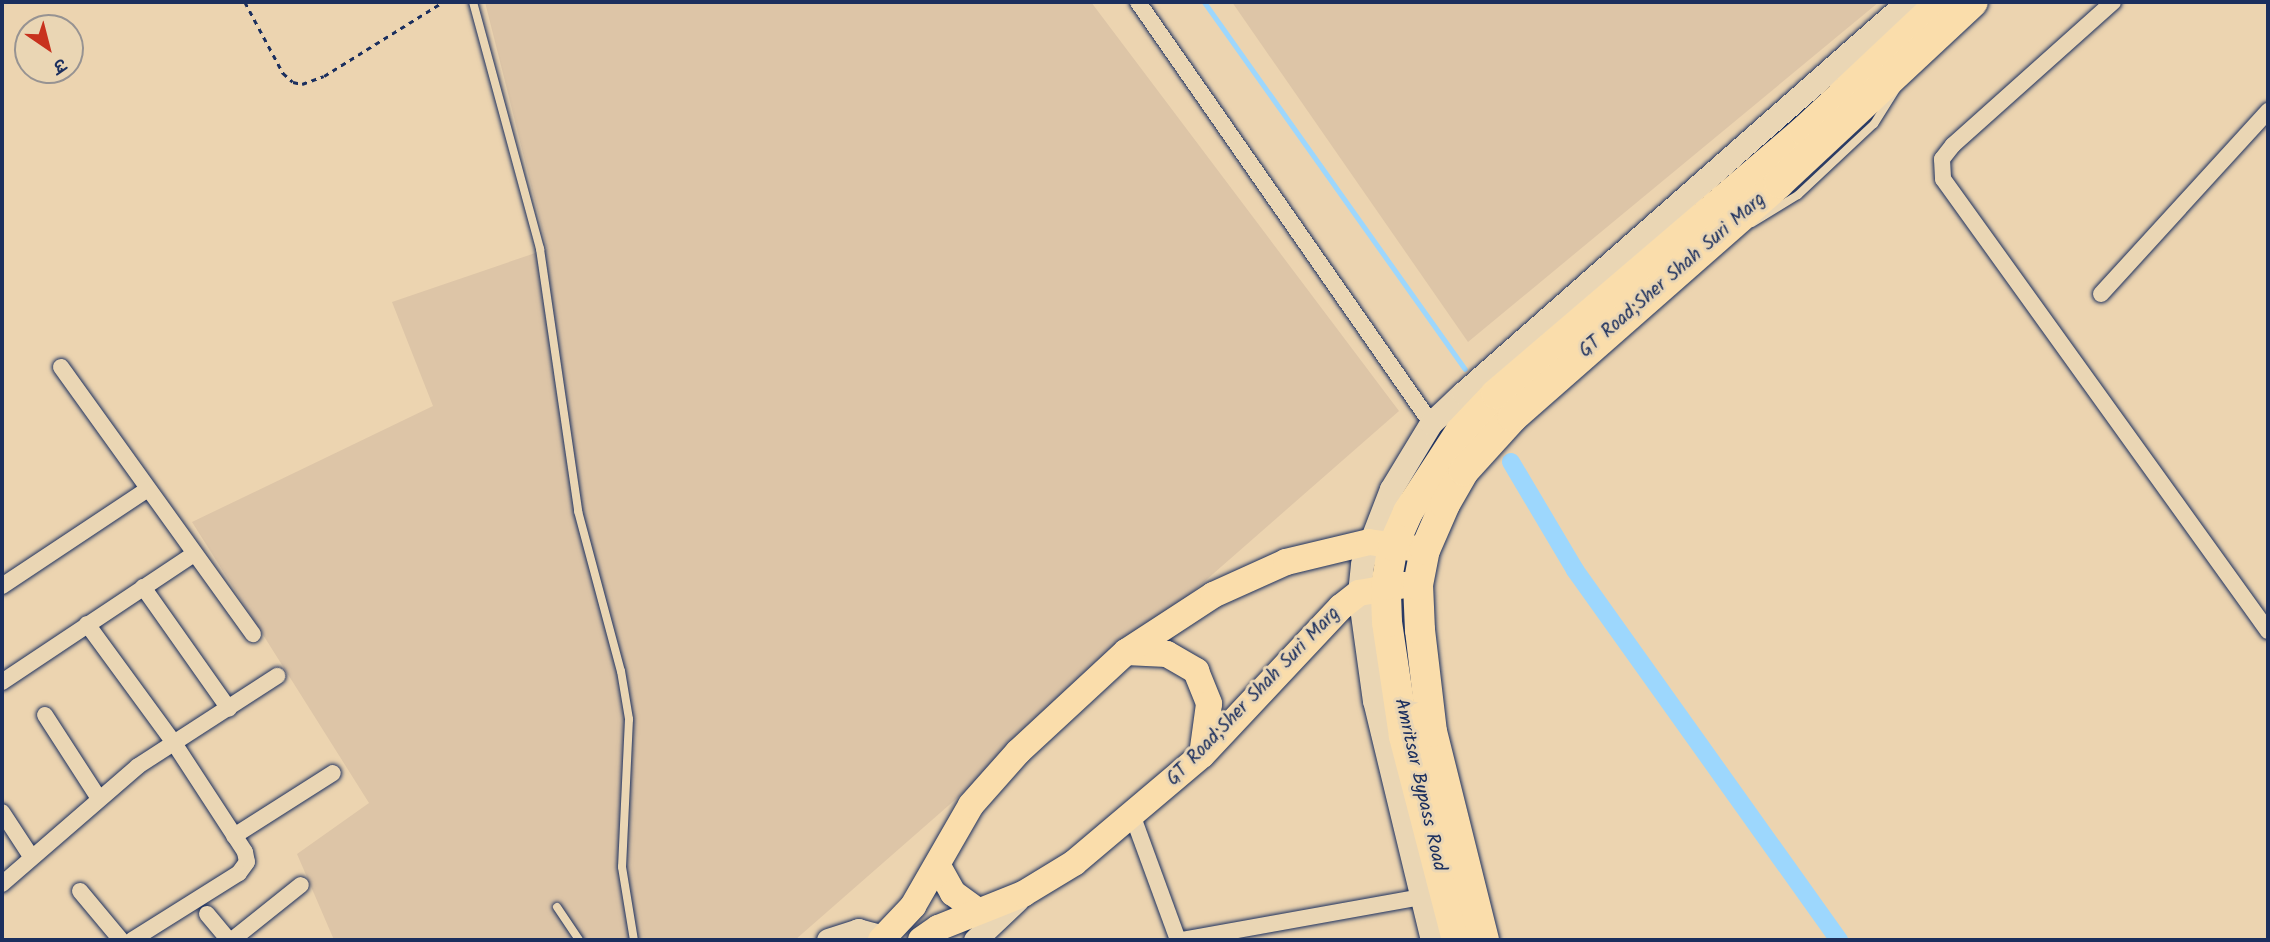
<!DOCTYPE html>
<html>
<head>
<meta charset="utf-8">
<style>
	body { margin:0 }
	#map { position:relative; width:2270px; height:942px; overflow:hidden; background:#ecd4b0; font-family:Kalam,"Playpen Sans Deva",sans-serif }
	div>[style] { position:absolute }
	.built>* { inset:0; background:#ddc5a7 }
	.stream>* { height:5px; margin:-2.5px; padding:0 2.5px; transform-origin:2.5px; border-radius:2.5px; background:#9dd7fd }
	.canal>* { height:18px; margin:-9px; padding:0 9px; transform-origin:9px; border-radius:9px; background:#9dd7fd }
	.path>* { height:2.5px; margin-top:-1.25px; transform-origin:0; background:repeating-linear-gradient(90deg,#1b2f5e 0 5px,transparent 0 10px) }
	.roads { filter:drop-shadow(0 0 2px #1b2f5e) drop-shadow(0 0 2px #1b2f5e) }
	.lane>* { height:8px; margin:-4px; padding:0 4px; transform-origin:4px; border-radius:4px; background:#ead6b4 }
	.street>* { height:16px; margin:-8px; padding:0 8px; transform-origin:8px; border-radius:8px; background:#ead6b4 }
	.secondary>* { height:23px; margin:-11.5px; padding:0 11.5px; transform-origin:11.5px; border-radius:11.5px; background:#ead6b4 }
	.primary>* { height:26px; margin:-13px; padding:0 13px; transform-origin:13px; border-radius:13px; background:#faddab }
	.highway>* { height:30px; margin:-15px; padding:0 15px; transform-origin:15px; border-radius:15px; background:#faddab }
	span { translate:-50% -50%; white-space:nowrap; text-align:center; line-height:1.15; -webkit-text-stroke:6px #ead6b4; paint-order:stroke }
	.street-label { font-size:19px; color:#1b2f5e }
	.frame { position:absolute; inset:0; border:4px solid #1b2f5e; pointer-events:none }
	.north { position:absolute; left:14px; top:14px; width:70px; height:70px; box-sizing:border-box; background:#ead6b4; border:2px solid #979392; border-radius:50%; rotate:145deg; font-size:19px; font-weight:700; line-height:28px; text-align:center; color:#1b2f5e }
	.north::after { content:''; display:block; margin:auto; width:24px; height:32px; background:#c8321e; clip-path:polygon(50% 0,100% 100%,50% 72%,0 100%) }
</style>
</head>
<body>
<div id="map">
	<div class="built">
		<div style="clip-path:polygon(485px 2px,1091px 2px,1399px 411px,795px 940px,334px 940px,297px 854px,369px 803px,192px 522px,433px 406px,392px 302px,547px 249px)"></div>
		<div style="clip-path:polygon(1232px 2px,1879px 2px,1468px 342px)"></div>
	</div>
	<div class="stream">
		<div style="left:1204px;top:2px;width:450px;rotate:54.6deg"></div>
	</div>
	<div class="canal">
		<div style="left:1511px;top:462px;width:126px;rotate:59.3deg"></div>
		<div style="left:1575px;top:570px;width:455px;rotate:54.5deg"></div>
	</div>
	<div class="path">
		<div style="left:245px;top:2px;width:81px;rotate:61.8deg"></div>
		<div style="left:283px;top:73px;width:13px;rotate:42deg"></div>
		<div style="left:293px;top:82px;width:9px;rotate:13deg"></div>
		<div style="left:302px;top:84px;width:23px;rotate:-20deg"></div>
		<div style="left:324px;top:76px;width:140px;rotate:-31.9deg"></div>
	</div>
	<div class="roads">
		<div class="lane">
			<div style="left:473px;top:2px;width:256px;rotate:74.8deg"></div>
			<div style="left:540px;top:249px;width:265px;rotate:81.7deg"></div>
			<div style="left:578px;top:511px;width:166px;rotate:75deg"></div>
			<div style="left:621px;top:671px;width:49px;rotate:80.5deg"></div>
			<div style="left:629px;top:719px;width:148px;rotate:92.7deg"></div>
			<div style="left:622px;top:867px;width:74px;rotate:80.7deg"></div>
			<div style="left:1752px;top:223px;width:54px;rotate:-31.3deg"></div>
			<div style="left:1798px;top:195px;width:104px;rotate:-43.1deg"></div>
			<div style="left:1874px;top:124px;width:45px;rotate:-57.7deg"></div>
			<div style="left:557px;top:907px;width:40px;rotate:56deg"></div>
		</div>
		<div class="street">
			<div style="left:1138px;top:2px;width:513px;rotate:55.16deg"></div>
			<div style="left:2113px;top:2px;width:215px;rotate:138.2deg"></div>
			<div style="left:1953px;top:145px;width:18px;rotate:128deg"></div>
			<div style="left:1942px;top:159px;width:20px;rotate:87deg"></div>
			<div style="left:1943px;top:179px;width:557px;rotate:54.28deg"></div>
			<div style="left:2101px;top:294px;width:248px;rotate:-47.6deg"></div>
			<div style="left:61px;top:367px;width:329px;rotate:54.3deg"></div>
			<div style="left:2px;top:586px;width:175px;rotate:-33.6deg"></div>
			<div style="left:143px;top:587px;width:149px;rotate:54.8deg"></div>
			<div style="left:87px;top:624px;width:147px;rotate:53.8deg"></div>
			<div style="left:174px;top:743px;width:130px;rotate:56.9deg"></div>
			<div style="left:245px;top:852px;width:10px;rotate:79deg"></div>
			<div style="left:247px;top:862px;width:14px;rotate:126deg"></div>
			<div style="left:239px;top:873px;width:126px;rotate:147.9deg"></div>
			<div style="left:2px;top:682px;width:231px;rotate:-33.7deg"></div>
			<div style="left:45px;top:715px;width:98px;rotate:57.1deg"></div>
			<div style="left:2px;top:812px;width:51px;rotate:56.9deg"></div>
			<div style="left:1133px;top:817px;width:131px;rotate:69.9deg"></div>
			<div style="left:234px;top:836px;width:117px;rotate:-32.5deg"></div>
			<div style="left:2px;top:884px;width:180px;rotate:-40.9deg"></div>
			<div style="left:138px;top:766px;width:166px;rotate:-32.9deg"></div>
			<div style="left:80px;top:891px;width:64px;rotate:50.1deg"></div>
			<div style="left:207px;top:914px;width:34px;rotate:50deg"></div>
			<div style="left:232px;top:940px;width:88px;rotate:-38.6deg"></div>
			<div style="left:1182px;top:940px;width:243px;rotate:-10.2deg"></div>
		</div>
		<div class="secondary">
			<div style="left:828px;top:940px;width:32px;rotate:-18deg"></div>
			<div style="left:858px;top:930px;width:28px;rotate:15deg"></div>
			<div style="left:975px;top:940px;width:59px;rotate:-43.6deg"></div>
			<div style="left:1432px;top:940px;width:246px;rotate:-103.6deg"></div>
			<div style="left:1374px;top:701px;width:109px;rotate:-97.9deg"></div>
			<div style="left:1359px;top:593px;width:29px;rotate:-84deg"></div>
			<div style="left:1362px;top:564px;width:80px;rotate:-68.9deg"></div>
			<div style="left:1391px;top:489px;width:77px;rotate:-58.8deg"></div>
			<div style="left:1431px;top:423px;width:44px;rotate:-43.2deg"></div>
			<div style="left:1463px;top:393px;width:592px;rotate:-41.37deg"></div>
		</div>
		<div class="primary">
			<div style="left:1126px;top:652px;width:41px;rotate:2.8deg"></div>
			<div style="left:1167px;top:654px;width:34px;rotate:30deg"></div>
			<div style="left:1196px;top:671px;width:35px;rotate:68deg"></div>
			<div style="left:1209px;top:704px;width:51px;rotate:97.8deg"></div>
			<div style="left:938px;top:866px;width:31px;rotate:61deg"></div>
			<div style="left:953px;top:893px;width:31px;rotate:36deg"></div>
			<div style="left:881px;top:940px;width:47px;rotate:-46.7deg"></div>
			<div style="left:913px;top:906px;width:116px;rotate:-60.1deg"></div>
			<div style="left:971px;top:805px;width:71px;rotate:-48.4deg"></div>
			<div style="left:1018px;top:752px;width:147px;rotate:-42.8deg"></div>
			<div style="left:1126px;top:652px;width:104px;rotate:-33.2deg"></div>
			<div style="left:1213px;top:595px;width:80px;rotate:-24.3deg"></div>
			<div style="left:1286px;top:562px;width:85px;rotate:-13.5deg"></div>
			<div style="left:1369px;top:542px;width:57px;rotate:8.1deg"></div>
			<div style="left:921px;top:940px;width:21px;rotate:-35deg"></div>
			<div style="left:938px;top:928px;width:92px;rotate:-21.8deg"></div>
			<div style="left:1023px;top:894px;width:60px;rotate:-31.3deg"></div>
			<div style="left:1074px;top:863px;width:167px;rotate:-40.2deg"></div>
			<div style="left:1202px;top:755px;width:203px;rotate:-46.8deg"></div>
			<div style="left:1341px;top:607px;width:23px;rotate:-38deg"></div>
			<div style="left:1359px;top:593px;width:47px;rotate:-9.9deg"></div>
		</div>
		<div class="highway">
			<div style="left:1457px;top:940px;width:211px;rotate:-104.6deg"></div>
			<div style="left:1404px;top:736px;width:115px;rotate:-98.5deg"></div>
			<div style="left:1387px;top:622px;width:37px;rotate:-92deg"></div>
			<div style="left:1386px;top:585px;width:40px;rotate:-80deg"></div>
			<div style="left:1393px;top:546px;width:37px;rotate:-66deg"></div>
			<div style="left:1408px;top:512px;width:95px;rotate:-57deg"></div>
			<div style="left:1460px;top:432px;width:52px;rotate:-46.5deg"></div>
			<div style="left:1496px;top:394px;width:405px;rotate:-40.5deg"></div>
			<div style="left:1804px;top:131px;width:188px;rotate:-43.3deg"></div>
			<div style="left:1484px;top:940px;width:214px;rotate:-104deg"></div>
			<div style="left:1432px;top:732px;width:103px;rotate:-96.7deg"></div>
			<div style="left:1420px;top:630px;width:45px;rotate:-92.5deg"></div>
			<div style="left:1418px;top:585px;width:36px;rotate:-79deg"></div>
			<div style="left:1425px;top:550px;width:50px;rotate:-66.5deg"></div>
			<div style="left:1445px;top:504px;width:38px;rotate:-60deg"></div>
			<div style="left:1464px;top:471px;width:73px;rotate:-47.8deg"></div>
			<div style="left:1513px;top:417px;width:354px;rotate:-41.3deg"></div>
			<div style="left:1779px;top:183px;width:265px;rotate:-43deg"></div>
		</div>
	</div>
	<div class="street-label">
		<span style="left:1673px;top:276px;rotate:-41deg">GT Road;Sher Shah Suri Marg</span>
		<span style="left:1254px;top:697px;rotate:-46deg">GT Road;Sher Shah Suri Marg</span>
		<span style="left:1419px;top:785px;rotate:77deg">Amritsar Bypass Road</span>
	</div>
	<div class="frame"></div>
	<div class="north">उ</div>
</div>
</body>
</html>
